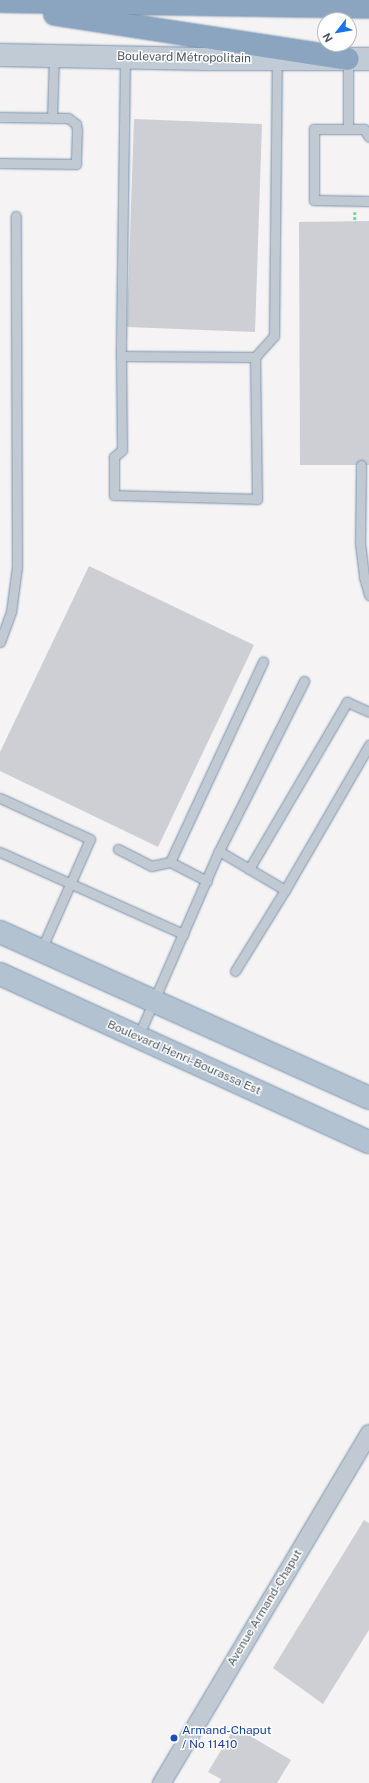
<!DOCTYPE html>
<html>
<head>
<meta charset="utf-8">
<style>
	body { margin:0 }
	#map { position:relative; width:369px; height:1783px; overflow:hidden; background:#f5f3f3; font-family:"Public Sans",sans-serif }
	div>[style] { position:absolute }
	.building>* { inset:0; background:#cdcfd5 }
	.path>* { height:2.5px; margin-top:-1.25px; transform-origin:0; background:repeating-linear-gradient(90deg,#7ad0a6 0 3px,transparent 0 5px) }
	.roads { filter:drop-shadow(0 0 1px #7690ad) drop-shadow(0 0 1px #7690ad) }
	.lane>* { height:9px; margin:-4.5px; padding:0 4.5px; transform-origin:4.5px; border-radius:4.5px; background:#c1cad2 }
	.street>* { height:17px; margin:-8.5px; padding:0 8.5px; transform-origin:8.5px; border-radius:8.5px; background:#c1cad2 }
	.secondary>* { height:22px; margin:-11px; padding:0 11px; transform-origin:11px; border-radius:11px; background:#c1cbd6 }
	.primary>* { height:22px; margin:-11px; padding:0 11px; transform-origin:11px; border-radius:11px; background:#b3c2d1 }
	.highway>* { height:22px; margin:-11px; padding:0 11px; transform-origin:11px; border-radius:11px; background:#8ba5c1 }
	.dots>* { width:11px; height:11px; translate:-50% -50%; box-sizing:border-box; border:2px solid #fff; border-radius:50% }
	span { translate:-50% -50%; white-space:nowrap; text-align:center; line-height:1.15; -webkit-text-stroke:3px #fff; paint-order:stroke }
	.street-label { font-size:12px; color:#4a5661 }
	.transit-label { font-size:12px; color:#164399 }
	.left { translate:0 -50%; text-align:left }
	.north { position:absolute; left:317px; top:12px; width:40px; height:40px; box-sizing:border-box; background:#fff; border:1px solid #b7bbc0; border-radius:50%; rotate:239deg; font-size:11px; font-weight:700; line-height:16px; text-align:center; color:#4a5661 }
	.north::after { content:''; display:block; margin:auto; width:14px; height:18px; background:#1a73e8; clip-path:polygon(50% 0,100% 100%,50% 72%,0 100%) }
</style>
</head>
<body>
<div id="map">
	<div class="building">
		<div style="clip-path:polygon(134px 119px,262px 124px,255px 332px,127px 327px)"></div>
		<div style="clip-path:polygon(369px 221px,369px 465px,300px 465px,299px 222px)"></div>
		<div style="clip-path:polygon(89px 566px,254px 645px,158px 847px,0 771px,0 752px)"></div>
		<div style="clip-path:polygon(364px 1520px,369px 1523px,369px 1630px,323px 1704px,273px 1668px)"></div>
		<div style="clip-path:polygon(235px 1727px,291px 1760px,277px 1783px,219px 1783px,221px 1779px,208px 1772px)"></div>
	</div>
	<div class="path">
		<div style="left:355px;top:212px;width:10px;rotate:90deg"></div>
	</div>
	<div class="roads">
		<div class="lane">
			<div style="left:125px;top:57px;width:299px;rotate:90.8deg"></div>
			<div style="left:121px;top:356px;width:134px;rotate:0.4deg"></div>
			<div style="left:255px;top:357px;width:28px;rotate:-48deg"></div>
			<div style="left:274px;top:336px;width:277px;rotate:-89.4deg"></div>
			<div style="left:348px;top:59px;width:70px;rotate:90deg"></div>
			<div style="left:348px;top:129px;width:34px;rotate:180deg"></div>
			<div style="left:314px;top:129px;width:71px;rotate:90deg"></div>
			<div style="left:314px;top:200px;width:55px;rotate:1deg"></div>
			<div style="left:0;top:117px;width:68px;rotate:0.8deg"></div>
			<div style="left:68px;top:118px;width:10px;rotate:37deg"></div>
			<div style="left:76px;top:124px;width:6px;rotate:81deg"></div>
			<div style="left:77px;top:130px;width:34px;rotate:92deg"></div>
			<div style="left:76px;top:164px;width:76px;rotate:-179.2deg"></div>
			<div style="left:52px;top:118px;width:62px;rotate:-88.2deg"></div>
			<div style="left:348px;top:129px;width:16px"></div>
			<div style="left:364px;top:129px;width:9px;rotate:58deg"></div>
			<div style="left:121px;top:356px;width:94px;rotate:89.4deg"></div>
			<div style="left:122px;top:450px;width:11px;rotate:139deg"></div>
			<div style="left:114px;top:457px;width:38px;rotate:90deg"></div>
			<div style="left:114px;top:495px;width:143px;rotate:1.6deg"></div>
			<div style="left:257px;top:499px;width:142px;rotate:-90.8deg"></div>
			<div style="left:361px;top:465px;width:78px;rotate:90.7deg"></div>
			<div style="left:360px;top:543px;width:34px;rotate:83deg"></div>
			<div style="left:364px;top:577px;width:19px;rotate:74deg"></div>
			<div style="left:0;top:642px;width:32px;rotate:-70deg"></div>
			<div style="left:11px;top:612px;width:45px;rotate:-82.4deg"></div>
			<div style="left:17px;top:567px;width:351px;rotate:-90.2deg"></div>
			<div style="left:0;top:798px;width:99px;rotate:24.5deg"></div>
			<div style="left:90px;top:839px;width:121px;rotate:113.8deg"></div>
			<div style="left:118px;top:849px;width:37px;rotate:27deg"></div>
			<div style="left:151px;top:866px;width:19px;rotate:-12deg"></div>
			<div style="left:219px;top:851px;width:77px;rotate:30.6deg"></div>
			<div style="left:285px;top:890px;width:168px;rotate:-59.9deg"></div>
			<div style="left:0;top:852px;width:201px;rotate:24.1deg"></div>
			<div style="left:249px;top:869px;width:194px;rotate:-59.6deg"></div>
			<div style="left:347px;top:702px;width:24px;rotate:24deg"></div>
			<div style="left:207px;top:881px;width:42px;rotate:-152.8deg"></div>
			<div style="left:170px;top:862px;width:221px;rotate:-65.1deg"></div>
			<div style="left:235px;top:971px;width:95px;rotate:-58.3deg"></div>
			<div style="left:138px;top:1037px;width:203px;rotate:-66.5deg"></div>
			<div style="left:219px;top:851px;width:190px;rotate:-63.4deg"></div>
		</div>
		<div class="street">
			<div style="left:161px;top:1783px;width:407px;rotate:-59.3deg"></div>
		</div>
		<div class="secondary">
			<div style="left:0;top:55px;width:206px;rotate:1.1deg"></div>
			<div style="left:206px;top:59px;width:163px"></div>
		</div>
		<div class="primary">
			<div style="left:0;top:932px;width:405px;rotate:24.2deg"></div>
			<div style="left:0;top:974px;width:405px;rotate:24.5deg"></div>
		</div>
		<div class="highway">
			<div style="left:0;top:1px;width:369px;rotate:0.9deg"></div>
			<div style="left:55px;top:14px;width:296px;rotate:8.7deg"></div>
		</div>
	</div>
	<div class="dots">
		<div style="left:174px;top:1738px;background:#1a4fb4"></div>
	</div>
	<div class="street-label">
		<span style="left:184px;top:58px;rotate:1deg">Boulevard Métropolitain</span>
		<span style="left:184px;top:1058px;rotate:24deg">Boulevard Henri-Bourassa Est</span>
		<span style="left:265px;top:1608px;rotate:-59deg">Avenue Armand-Chaput</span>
	</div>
	<div class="transit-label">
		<span class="left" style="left:182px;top:1738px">Armand-Chaput<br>/ No 11410</span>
	</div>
	<div class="north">N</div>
</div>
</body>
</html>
